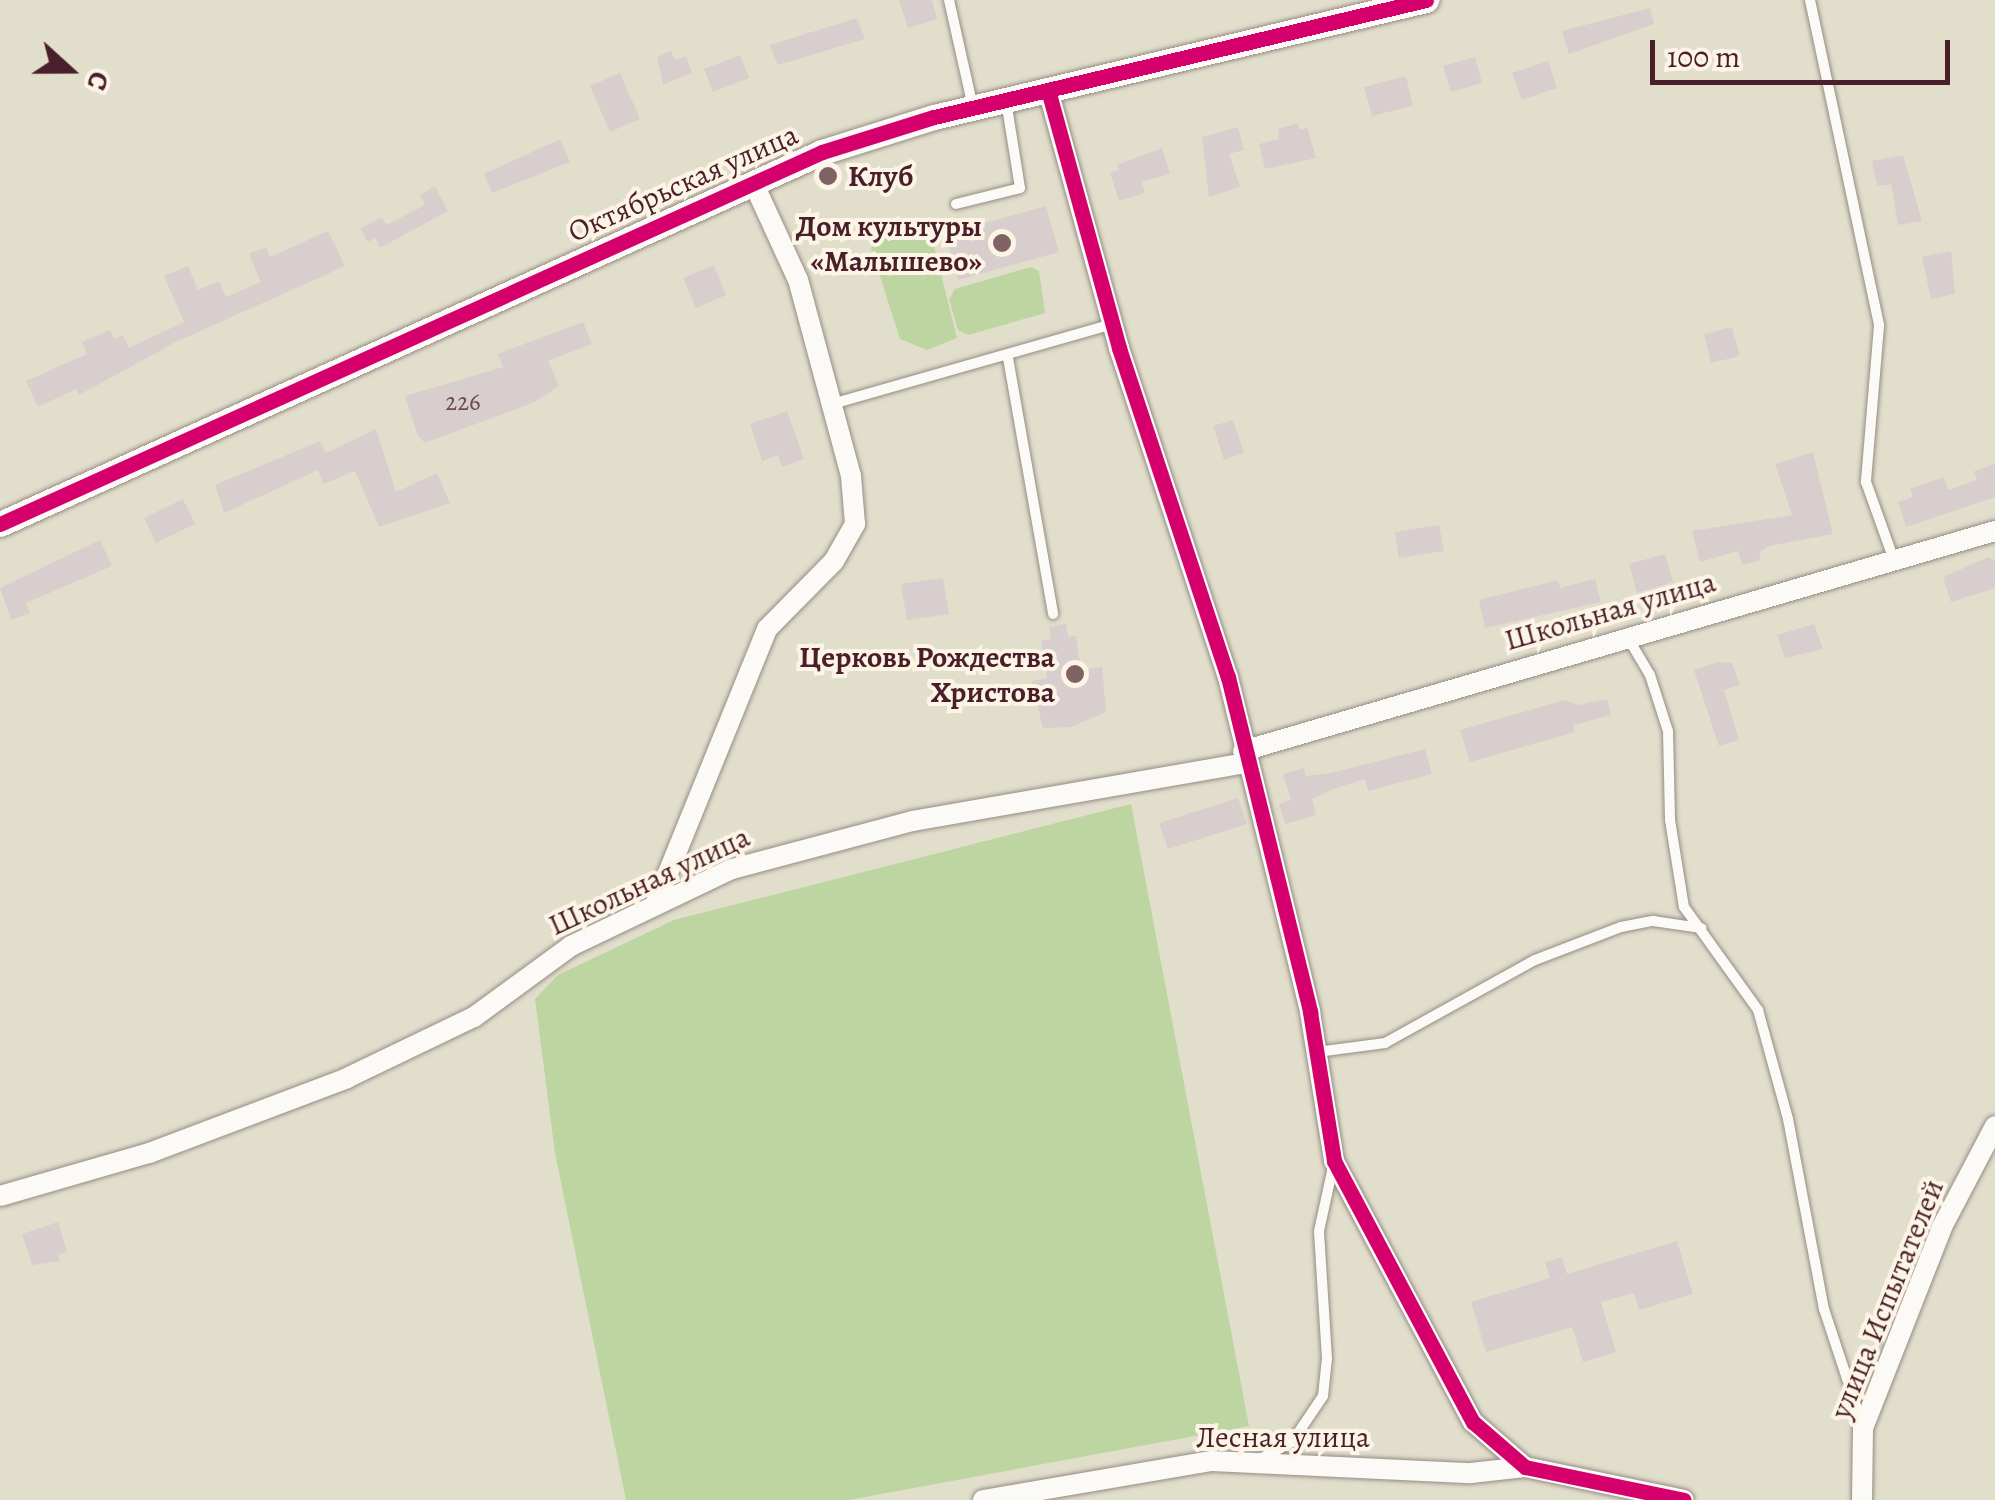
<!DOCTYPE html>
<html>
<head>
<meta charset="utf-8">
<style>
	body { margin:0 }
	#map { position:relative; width:1995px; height:1500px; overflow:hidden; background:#e2decc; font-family:Alegreya,serif }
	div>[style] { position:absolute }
	.green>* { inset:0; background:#bcd5a1 }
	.building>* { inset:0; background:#d8cecd }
	.roads { filter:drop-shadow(0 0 2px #958c85) drop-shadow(0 0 2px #958c85) }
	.service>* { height:10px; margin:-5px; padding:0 5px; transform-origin:5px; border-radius:5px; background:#fbfaf7 }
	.minor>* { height:20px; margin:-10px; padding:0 10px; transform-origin:10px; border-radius:10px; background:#fbfaf7 }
	.tertiary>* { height:25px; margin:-12.5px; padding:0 12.5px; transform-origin:12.5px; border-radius:12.5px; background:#fbfaf7 }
	.cycleway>* { height:15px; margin:-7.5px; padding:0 7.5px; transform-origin:7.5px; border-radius:7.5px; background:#d6006c }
	.dots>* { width:28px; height:28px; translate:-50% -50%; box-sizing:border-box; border:5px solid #fcf5e5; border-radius:50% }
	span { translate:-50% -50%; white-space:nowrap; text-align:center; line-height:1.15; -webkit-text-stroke:8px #fcf5e5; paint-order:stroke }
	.number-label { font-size:25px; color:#6e4b54 }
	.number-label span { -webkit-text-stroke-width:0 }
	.poi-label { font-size:30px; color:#4a1f2b; font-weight:700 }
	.left { translate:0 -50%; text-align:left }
	.right { translate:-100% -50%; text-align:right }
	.street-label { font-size:30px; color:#4a1f2b }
	.north { position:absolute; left:20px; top:20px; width:100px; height:100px; -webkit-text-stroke:8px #fcf5e5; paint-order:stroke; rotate:111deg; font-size:28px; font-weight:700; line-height:40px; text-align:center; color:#4a1f2b }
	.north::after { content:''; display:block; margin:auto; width:35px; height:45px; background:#4a1f2b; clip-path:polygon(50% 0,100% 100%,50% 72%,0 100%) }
	.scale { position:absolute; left:1650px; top:40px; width:300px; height:45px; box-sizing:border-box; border:5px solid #4a1f2b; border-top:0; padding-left:12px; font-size:30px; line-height:35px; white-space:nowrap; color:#4a1f2b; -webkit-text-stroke:8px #fcf5e5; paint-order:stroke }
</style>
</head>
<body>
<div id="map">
	<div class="green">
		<div style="clip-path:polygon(928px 222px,957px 338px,927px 350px,900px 339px,871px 248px,880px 232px)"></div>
		<div style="clip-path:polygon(1031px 267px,1039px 271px,1045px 313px,968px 335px,958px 330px,949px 299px,955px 289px)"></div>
		<div style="clip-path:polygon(1131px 804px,1249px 1426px,849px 1500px,626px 1500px,555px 1153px,535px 999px,558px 975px,674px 920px)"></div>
	</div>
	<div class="building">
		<div style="clip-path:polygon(899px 0,932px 0,937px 19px,908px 28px)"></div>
		<div style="clip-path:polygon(1650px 8px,1654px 24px,1569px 54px,1562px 31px)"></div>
		<div style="clip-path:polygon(857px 18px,865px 39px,778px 65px,770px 45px)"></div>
		<div style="clip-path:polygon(671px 51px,675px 60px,686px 56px,692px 73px,663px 85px,657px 57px)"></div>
		<div style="clip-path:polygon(740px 55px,749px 78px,713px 92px,704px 69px)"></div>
		<div style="clip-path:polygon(1475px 57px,1482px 83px,1451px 92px,1443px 66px)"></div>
		<div style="clip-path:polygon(1548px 61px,1557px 88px,1522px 100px,1512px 73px)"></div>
		<div style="clip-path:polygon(620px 73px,640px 119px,610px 132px,590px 86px)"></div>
		<div style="clip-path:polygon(1406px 76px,1413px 106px,1372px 116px,1364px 87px)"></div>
		<div style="clip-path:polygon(1298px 123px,1300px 130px,1307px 127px,1316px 158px,1265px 169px,1259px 144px,1279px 139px,1278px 129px)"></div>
		<div style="clip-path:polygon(1238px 127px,1244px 150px,1229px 154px,1240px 187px,1209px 197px,1202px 137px)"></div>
		<div style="clip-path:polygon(560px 139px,570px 162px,492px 193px,484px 174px)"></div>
		<div style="clip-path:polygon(1162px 148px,1170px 174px,1142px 182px,1145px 193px,1119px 201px,1110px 173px,1119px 170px,1117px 165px)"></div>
		<div style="clip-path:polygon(1903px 155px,1922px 221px,1898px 225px,1891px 184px,1877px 186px,1872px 161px)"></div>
		<div style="clip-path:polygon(435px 186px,448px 211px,380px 248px,375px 238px,368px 242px,360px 228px,382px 217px,386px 225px,425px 205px,420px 195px)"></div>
		<div style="clip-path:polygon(1046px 206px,1059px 252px,958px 280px,946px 234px)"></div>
		<div style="clip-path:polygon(328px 231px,345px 266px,176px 342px,79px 395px,76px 389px,38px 407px,26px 381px,87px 354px,82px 342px,110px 330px,114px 339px,123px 335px,129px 348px,184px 322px,164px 276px,188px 266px,198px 290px,219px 281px,226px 297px,261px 282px,249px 254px,266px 247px,270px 257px)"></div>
		<div style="clip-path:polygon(1951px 251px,1955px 294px,1931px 299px,1922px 257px)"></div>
		<div style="clip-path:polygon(714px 265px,726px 295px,696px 308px,683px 278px)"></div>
		<div style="clip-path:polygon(583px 322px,592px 344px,548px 361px,559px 386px,535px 402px,425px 443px,418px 436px,405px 396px,503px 367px,497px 354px)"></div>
		<div style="clip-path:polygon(1732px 327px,1740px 356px,1711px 363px,1704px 334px)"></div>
		<div style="clip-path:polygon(787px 411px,804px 459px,782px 467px,778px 455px,762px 461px,750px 424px)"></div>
		<div style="clip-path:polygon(1233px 420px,1244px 453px,1224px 460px,1213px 426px)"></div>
		<div style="clip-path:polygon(376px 429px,396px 492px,437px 473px,450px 503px,379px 527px,355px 471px,323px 484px,318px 470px,224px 513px,215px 485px,320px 441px,326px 453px)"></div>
		<div style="clip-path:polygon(1813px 452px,1833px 534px,1769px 546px,1759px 553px,1761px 560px,1742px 565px,1738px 551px,1700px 562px,1692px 531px,1792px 515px,1775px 464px)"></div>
		<div style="clip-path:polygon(1995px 464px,1995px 497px,1906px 527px,1898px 502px,1913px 497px,1910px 489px,1944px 477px,1948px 490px,1977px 480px,1974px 471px)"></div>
		<div style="clip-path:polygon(183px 499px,195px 524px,156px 543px,144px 518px)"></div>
		<div style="clip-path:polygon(1439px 525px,1444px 551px,1399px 558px,1395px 532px)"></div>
		<div style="clip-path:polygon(100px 540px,112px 566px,26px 603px,30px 613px,11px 620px,0 588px)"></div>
		<div style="clip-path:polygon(1665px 554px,1673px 582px,1637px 593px,1629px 564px)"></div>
		<div style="clip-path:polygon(1989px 557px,1995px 561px,1995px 588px,1951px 602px,1943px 577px)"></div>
		<div style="clip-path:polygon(943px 578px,949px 614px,907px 620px,901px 584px)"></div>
		<div style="clip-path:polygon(1595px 579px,1601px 602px,1485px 628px,1479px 600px,1558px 580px,1560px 588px)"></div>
		<div style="clip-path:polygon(1066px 624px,1068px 637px,1076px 636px,1081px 670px,1102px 667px,1106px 712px,1071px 727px,1043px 728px,1031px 681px,1047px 678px,1041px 641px,1051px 639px,1049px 627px)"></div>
		<div style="clip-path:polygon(1814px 624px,1823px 649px,1785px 658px,1777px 635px)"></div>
		<div style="clip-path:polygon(1718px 662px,1732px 663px,1740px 685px,1724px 690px,1739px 740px,1719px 746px,1694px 670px)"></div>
		<div style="clip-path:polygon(1607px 699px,1611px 715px,1573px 725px,1575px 732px,1470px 762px,1460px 730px,1565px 700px,1578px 705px)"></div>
		<div style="clip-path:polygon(1425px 749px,1432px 774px,1368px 791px,1365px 779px,1336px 788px,1312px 799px,1316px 815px,1285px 824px,1279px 804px,1291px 800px,1283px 774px,1304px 768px,1306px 776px,1331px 773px)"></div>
		<div style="clip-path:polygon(1238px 798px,1247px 824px,1168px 849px,1159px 823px)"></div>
		<div style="clip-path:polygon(58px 1222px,67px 1252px,58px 1255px,60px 1261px,32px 1265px,22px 1234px)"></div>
		<div style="clip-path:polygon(1677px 1241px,1693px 1294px,1639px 1310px,1634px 1293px,1601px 1302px,1616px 1352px,1583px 1362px,1572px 1327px,1486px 1352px,1471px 1302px,1550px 1278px,1545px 1262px,1562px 1257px,1567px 1274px)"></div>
	</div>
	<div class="roads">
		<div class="service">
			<div style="left:949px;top:0;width:110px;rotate:77.4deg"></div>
			<div style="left:1810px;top:0;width:333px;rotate:78deg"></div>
			<div style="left:1879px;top:326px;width:157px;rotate:94.8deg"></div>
			<div style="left:1866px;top:482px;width:83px;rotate:70.3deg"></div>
			<div style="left:956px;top:204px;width:66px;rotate:-14deg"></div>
			<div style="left:1020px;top:188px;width:88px;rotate:-99.1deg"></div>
			<div style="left:1008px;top:358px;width:260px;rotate:80deg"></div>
			<div style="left:832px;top:404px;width:291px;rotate:-15.9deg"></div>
			<div style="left:1628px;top:638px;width:43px;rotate:59.3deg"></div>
			<div style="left:1650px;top:675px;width:59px;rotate:72.2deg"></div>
			<div style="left:1668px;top:731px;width:89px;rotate:88.7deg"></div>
			<div style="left:1670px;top:820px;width:88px;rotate:80.9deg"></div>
			<div style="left:1684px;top:907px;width:127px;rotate:54.3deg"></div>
			<div style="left:1758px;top:1010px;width:113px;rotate:74.6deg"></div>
			<div style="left:1788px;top:1119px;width:193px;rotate:79.3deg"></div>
			<div style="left:1824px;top:1309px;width:121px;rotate:71.7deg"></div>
			<div style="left:1317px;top:1052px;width:69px;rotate:-7.5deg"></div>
			<div style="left:1385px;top:1043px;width:171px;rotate:-29deg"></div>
			<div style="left:1535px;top:960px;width:92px;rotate:-21deg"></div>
			<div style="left:1621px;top:927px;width:33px;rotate:-11deg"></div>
			<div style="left:1653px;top:921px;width:49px;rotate:8.3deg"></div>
			<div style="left:1260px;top:1459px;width:36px;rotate:-28deg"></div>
			<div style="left:1292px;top:1442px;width:55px;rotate:-56deg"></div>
			<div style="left:1323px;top:1396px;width:37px;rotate:-84deg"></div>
			<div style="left:1327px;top:1359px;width:128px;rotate:-93.6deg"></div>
			<div style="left:1319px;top:1231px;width:66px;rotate:-77.7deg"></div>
		</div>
		<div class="minor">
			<div style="left:1048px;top:90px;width:268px;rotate:74.6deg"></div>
			<div style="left:1119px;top:348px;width:347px;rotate:71.7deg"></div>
			<div style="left:1228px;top:677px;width:345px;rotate:76.2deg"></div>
			<div style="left:1310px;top:1012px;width:151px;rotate:80.8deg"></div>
			<div style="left:1334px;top:1161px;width:296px;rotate:62deg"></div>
			<div style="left:1473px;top:1422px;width:69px;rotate:40.9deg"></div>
			<div style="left:1525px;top:1467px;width:162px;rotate:11.7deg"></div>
			<div style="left:1243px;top:751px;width:784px;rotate:-16.31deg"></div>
			<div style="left:655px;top:905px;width:298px;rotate:-67.9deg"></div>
			<div style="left:767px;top:629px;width:95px;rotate:-45.4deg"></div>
			<div style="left:834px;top:561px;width:43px;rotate:-60.4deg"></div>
			<div style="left:855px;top:524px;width:48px;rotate:-94.8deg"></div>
			<div style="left:851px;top:476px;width:203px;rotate:-105.1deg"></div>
			<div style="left:798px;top:280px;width:108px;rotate:-114.7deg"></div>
			<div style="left:0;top:1196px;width:155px;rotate:-16.1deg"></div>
			<div style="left:149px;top:1153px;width:212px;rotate:-20.7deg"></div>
			<div style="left:347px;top:1078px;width:141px;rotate:-25.7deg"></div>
			<div style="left:474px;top:1017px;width:120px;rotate:-36.2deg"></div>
			<div style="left:571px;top:946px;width:178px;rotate:-25.6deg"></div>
			<div style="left:732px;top:869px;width:187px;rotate:-14.9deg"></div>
			<div style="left:913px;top:821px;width:337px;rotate:-9.9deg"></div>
			<div style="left:983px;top:1500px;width:232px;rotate:-9.7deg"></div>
			<div style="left:1212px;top:1461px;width:259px;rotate:2.7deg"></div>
			<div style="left:1471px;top:1473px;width:54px;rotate:-6.3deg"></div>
			<div style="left:1862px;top:1500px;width:72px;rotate:-89.2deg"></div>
			<div style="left:1863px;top:1428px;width:216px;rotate:-68.5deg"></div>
			<div style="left:1942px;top:1227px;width:114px;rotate:-62.3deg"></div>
		</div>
		<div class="tertiary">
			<div style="left:0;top:524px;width:902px;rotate:-24.35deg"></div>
			<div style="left:822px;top:152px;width:117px;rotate:-17.4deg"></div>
			<div style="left:934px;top:117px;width:506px;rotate:-13.38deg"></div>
		</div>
	</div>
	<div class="cycleway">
		<div style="left:1048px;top:90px;width:268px;rotate:74.6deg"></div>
		<div style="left:1119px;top:348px;width:347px;rotate:71.7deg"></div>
		<div style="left:1228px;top:677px;width:345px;rotate:76.2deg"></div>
		<div style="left:1310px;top:1012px;width:151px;rotate:80.8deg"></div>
		<div style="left:1334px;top:1161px;width:296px;rotate:62deg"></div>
		<div style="left:1473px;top:1422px;width:69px;rotate:40.9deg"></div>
		<div style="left:1525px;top:1467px;width:162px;rotate:11.7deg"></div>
		<div style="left:0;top:524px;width:902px;rotate:-24.35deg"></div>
		<div style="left:822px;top:152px;width:117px;rotate:-17.4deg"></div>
		<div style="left:934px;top:117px;width:506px;rotate:-13.38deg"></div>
	</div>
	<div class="dots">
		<div style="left:828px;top:176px;background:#7f6263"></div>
		<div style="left:1002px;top:243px;background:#7f6263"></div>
		<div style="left:1075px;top:674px;background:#7f6263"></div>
	</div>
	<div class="number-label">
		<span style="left:463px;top:402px">226</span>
	</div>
	<div class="poi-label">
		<span class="left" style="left:848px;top:176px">Клуб</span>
		<span class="right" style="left:982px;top:243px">Дом культуры<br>«Малышево»</span>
		<span class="right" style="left:1055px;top:674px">Церковь Рождества<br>Христова</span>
	</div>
	<div class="street-label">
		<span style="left:683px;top:183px;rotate:-24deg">Октябрьская улица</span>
		<span style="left:1610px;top:611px;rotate:-16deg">Школьная улица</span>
		<span style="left:649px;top:881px;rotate:-25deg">Школьная улица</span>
		<span style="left:1887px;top:1299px;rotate:-68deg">улица Испытателей</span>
		<span style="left:1283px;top:1437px">Лесная улица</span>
	</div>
	<div class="north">С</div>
	<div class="scale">100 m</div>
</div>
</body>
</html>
